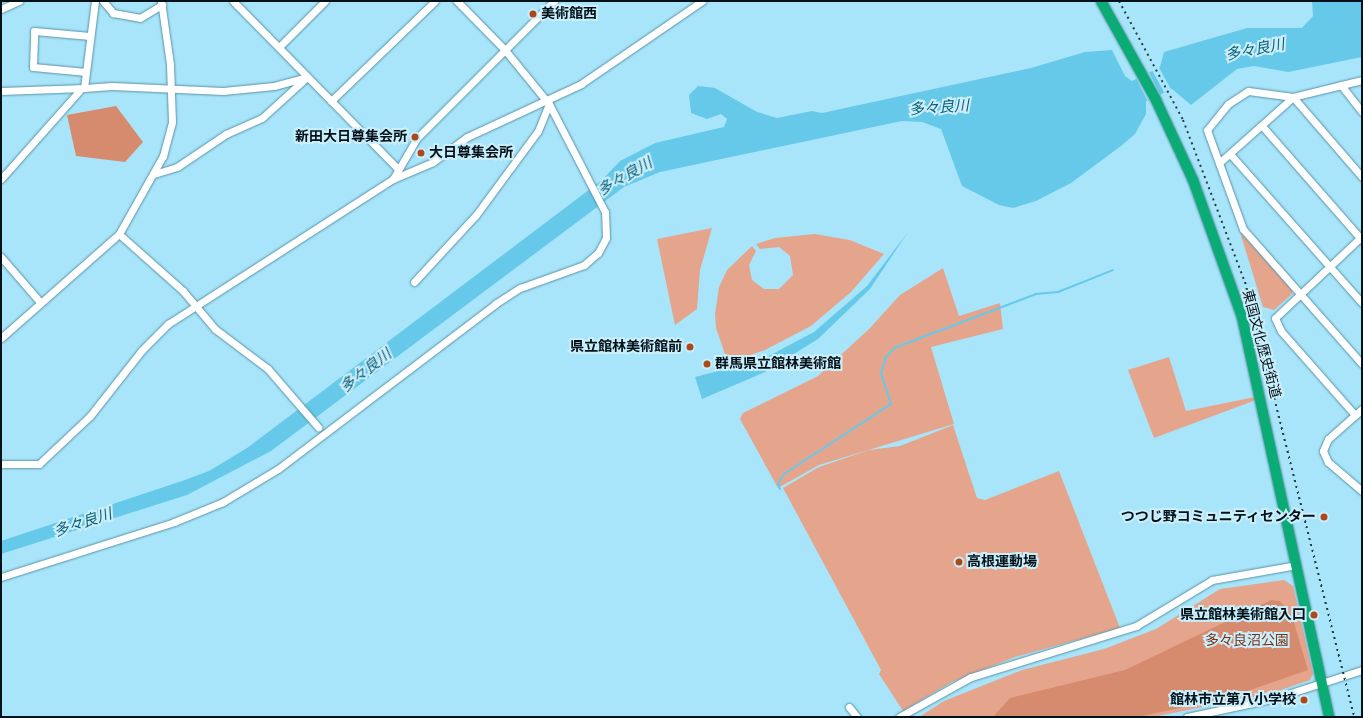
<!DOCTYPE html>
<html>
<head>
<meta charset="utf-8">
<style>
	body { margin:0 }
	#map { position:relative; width:1363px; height:718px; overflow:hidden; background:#a8e5fa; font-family:Figtree,"Noto Sans JP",sans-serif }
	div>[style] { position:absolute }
	.green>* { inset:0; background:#e5a58d }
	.forest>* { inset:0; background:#d78b6e }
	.water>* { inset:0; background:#67c9e9 }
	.pier>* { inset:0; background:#a8e5fa }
	.stream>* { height:2px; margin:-1px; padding:0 1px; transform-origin:1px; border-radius:1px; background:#67c9e9 }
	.roads { filter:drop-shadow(0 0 1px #5993a7) drop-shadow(0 0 1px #5993a7) }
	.minor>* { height:7px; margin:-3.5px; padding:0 3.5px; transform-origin:3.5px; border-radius:3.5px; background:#fff }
	.highway>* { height:10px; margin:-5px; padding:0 5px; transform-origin:5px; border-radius:5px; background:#0bab75 }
	.rail>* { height:2px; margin-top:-1px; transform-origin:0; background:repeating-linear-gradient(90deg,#1f3842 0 2px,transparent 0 6px) }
	.dots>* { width:11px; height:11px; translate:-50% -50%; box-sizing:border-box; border:2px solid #cbeefb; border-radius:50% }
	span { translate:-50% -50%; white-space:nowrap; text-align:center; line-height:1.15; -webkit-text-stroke:4px #cbeefb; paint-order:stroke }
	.poi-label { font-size:14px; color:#001119; font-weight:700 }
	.left { translate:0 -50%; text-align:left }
	.right { translate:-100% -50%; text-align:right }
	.street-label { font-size:14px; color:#001119 }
	.park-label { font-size:14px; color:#773214 }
	.water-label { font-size:15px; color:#0a5e74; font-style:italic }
	.frame { position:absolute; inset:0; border:2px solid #001119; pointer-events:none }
</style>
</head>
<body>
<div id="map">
	<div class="green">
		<div style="clip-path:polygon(712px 228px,700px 270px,697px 309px,675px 325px,657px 239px)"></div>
		<div style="clip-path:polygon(1240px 232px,1292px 289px,1292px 294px,1274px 310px,1263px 307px)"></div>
		<div style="clip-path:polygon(815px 234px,850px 240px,884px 254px,851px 292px,811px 326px,765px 350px,728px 363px,716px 328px,715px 314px,719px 287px,727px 270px,752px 246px,756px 251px,749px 265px,752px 280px,764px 289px,779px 289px,793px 275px,790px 256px,779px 247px,760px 249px,756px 244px,775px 238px)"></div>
		<div style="clip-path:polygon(943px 268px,959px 316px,1000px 303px,1003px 329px,931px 347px,954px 424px,819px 465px,778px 488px,740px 419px,743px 413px,818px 376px,869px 329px,900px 295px)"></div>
		<div style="clip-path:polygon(1169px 357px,1186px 411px,1255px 397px,1256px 400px,1154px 438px,1128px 370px)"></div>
		<div style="clip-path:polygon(953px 425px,977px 498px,985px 500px,1059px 471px,1120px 628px,1015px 657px,952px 682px,903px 711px,879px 674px,881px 670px,783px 488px,819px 467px,869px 450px,900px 446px)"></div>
		<div style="clip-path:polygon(1284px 580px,1293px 586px,1313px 674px,1310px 680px,1272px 693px,1153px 717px,919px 717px,944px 701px,1022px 670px,1104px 649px,1156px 629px,1220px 589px)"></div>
	</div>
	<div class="forest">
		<div style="clip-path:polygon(116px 106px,143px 142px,125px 162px,76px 156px,67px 115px)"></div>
		<div style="clip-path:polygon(1271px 600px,1280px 601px,1292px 616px,1308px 670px,1230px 697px,1138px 717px,993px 717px,1010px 698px,1125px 670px)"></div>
	</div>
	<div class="water">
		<div style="clip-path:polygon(1312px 1px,1362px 1px,1362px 57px,1288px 72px,1254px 66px,1237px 69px,1191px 105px,1172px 89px,1146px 101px,1146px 114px,1135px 134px,1121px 146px,1071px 183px,1036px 201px,1013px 208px,999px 205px,962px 186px,941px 129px,922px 122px,902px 121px,660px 172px,624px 187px,271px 451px,187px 495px,1px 554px,1px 541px,182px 481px,209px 471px,247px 448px,602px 180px,620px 161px,655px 143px,724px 127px,727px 119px,721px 114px,707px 119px,691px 113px,689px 95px,698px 86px,715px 88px,757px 112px,777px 118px,812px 111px,822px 113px,1031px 68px,1085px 52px,1112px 50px,1125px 76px,1132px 81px,1160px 67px,1164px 52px,1247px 28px,1302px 28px,1313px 16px)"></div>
		<div style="clip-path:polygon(908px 232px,870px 289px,818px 339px,765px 372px,702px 399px,695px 377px,761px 360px,814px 332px,867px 286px)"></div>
	</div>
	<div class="pier">
		<div style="clip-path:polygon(1158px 66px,1172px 91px,1165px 94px,1152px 70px)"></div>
		<div style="clip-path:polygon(1149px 72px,1161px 96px,1148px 102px,1136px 78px)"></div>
	</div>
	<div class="stream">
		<div style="left:780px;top:489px;width:5px;rotate:-112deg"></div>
		<div style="left:778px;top:484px;width:12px;rotate:-59deg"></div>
		<div style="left:784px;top:474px;width:128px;rotate:-33.2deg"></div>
		<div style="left:891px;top:404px;width:33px;rotate:-108deg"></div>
		<div style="left:881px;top:373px;width:17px;rotate:-73deg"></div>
		<div style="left:886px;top:357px;width:12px;rotate:-48deg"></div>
		<div style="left:894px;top:348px;width:152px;rotate:-20.8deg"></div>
		<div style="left:1036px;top:294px;width:22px;rotate:-5deg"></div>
		<div style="left:1058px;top:292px;width:59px;rotate:-21.8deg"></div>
	</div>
	<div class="roads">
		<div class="minor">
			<div style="left:103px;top:1px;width:16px;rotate:50deg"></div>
			<div style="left:113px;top:13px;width:27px;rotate:10deg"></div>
			<div style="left:140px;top:18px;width:26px;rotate:-31deg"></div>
			<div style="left:233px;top:1px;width:235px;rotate:45.5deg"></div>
			<div style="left:1px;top:9px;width:20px;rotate:-24deg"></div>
			<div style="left:279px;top:47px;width:65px;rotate:-45deg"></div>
			<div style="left:86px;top:72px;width:53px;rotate:-174.6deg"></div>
			<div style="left:33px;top:67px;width:36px;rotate:-88deg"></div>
			<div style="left:34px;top:31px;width:56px;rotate:5.1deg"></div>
			<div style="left:1362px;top:80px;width:71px;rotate:166.2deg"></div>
			<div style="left:1293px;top:97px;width:45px;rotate:-172.4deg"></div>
			<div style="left:1248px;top:91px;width:24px;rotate:147deg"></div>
			<div style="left:1228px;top:104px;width:33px;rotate:129deg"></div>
			<div style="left:1207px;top:130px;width:105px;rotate:70deg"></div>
			<div style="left:1243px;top:229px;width:180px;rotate:48.6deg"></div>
			<div style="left:1341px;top:85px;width:34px;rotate:52deg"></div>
			<div style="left:84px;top:88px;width:28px;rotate:-4deg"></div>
			<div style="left:112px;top:86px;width:111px;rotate:2.6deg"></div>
			<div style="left:223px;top:91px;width:51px;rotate:-5.6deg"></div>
			<div style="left:274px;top:86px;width:34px;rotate:-15deg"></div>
			<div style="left:1px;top:91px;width:83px;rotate:-2.1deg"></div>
			<div style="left:84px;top:88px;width:88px;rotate:-82.8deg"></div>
			<div style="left:331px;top:101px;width:144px;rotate:-43.9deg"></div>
			<div style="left:1263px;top:127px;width:150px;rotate:48.8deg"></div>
			<div style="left:1231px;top:155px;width:198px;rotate:48.5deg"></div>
			<div style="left:1219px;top:163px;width:99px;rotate:-41.7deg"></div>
			<div style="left:1293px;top:97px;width:106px;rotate:49.2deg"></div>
			<div style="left:154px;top:174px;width:24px;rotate:-17deg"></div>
			<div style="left:177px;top:167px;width:59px;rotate:-34deg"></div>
			<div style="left:226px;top:134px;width:39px;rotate:-24deg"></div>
			<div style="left:262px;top:118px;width:61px;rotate:-42.3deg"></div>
			<div style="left:1px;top:179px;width:118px;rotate:-48.4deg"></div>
			<div style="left:393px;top:179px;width:43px;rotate:-23deg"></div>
			<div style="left:433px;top:162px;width:42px;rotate:-36.3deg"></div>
			<div style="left:467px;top:137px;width:126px;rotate:-24.9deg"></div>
			<div style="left:581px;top:84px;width:147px;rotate:-34.4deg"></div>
			<div style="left:119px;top:234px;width:86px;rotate:41.7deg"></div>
			<div style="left:183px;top:291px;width:50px;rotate:49.9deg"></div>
			<div style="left:215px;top:329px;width:66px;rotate:37deg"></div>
			<div style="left:268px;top:369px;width:77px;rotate:49.2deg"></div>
			<div style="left:1px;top:257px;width:60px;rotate:49.1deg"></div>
			<div style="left:414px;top:282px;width:91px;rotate:-47.2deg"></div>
			<div style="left:476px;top:215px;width:104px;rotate:-53.6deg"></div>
			<div style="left:538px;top:131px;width:29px;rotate:-68deg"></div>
			<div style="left:1px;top:338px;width:157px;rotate:-41.4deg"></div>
			<div style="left:119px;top:234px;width:90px;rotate:-60.6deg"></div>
			<div style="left:163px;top:156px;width:35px;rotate:-75deg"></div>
			<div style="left:172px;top:122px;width:58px;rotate:-92deg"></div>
			<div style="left:170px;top:64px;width:64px;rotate:-98.1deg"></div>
			<div style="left:1362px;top:409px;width:45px;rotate:138.6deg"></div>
			<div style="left:1328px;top:439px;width:13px;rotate:113deg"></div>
			<div style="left:1323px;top:451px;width:12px;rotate:66deg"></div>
			<div style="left:1328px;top:462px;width:45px;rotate:40.5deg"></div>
			<div style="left:1355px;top:415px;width:112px;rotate:-131.4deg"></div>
			<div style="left:1281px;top:331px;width:14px;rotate:-115deg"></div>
			<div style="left:1275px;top:318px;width:120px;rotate:-43.3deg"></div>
			<div style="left:1px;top:464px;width:38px"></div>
			<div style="left:39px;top:464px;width:70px;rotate:-43.3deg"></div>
			<div style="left:90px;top:416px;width:84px;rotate:-51.8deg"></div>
			<div style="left:142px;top:350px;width:37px;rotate:-45deg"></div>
			<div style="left:168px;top:324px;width:268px;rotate:-32.8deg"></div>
			<div style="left:393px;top:179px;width:48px;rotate:-59.7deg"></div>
			<div style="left:417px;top:138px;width:194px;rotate:-45deg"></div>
			<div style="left:1px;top:577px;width:182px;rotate:-17.6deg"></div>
			<div style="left:174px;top:522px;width:53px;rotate:-22.2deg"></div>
			<div style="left:223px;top:502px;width:64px;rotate:-31deg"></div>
			<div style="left:278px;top:469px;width:273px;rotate:-37.2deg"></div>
			<div style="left:495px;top:304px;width:30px;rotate:-33deg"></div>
			<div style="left:520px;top:288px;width:68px;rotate:-19.8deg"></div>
			<div style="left:584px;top:265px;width:18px;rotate:-41deg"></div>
			<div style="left:598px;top:253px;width:17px;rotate:-62deg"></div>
			<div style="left:606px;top:238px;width:26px;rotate:-92deg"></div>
			<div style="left:605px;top:212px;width:122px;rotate:-117.4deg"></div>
			<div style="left:549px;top:104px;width:70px;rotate:-129.2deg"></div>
			<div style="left:505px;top:50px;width:69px;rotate:-134.4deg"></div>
			<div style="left:849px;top:707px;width:13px;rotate:51deg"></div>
			<div style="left:899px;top:717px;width:82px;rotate:-29.1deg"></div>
			<div style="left:971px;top:677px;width:173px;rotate:-17.2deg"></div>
			<div style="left:1136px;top:626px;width:89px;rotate:-31.2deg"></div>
			<div style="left:1212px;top:580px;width:86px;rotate:-10deg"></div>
			<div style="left:1187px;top:717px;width:87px;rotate:-12deg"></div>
			<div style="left:1272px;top:699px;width:95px;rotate:-17.9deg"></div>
		</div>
		<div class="highway">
			<div style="left:1101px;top:1px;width:113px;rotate:60.9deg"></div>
			<div style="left:1156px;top:100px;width:88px;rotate:65.2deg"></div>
			<div style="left:1193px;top:180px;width:145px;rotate:70.3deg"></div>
			<div style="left:1242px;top:317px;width:409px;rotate:77.7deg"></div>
		</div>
	</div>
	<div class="rail">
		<div style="left:1119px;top:1px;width:135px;rotate:61.7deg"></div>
		<div style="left:1183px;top:120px;width:173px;rotate:69.1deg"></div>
		<div style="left:1245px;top:282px;width:448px;rotate:75.9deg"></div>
	</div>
	<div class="dots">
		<div style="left:533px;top:14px;background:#ad481b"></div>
		<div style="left:415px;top:137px;background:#ad481b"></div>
		<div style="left:421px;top:153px;background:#ad481b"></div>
		<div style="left:690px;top:347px;background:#ad481b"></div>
		<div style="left:707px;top:364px;background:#ad481b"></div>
		<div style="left:1324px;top:517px;background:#ad481b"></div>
		<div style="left:959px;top:562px;background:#ad481b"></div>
		<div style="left:1314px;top:615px;background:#ad481b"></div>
		<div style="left:1304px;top:700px;background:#ad481b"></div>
	</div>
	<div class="poi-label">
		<span class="left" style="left:541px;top:14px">美術館西</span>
		<span class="right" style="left:407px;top:137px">新田大日尊集会所</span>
		<span class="left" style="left:429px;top:153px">大日尊集会所</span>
		<span class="right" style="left:682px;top:347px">県立館林美術館前</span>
		<span class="left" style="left:715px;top:364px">群馬県立館林美術館</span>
		<span class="right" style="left:1316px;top:517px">つつじ野コミュニティセンター</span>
		<span class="left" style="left:967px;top:562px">高根運動場</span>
		<span class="right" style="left:1306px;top:615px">県立館林美術館入口</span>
		<span class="right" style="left:1296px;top:700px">館林市立第八小学校</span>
	</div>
	<div class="street-label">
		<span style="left:1261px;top:344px;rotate:75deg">東国文化歴史街道</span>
	</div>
	<div class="park-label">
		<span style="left:1247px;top:641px">多々良沼公園</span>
	</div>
	<div class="water-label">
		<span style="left:1255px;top:50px;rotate:-11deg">多々良川</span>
		<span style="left:939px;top:108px;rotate:-4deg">多々良川</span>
		<span style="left:625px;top:177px;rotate:-30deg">多々良川</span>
		<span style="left:366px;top:371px;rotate:-38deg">多々良川</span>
		<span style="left:83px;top:523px;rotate:-18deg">多々良川</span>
	</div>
	<div class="frame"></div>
</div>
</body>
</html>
